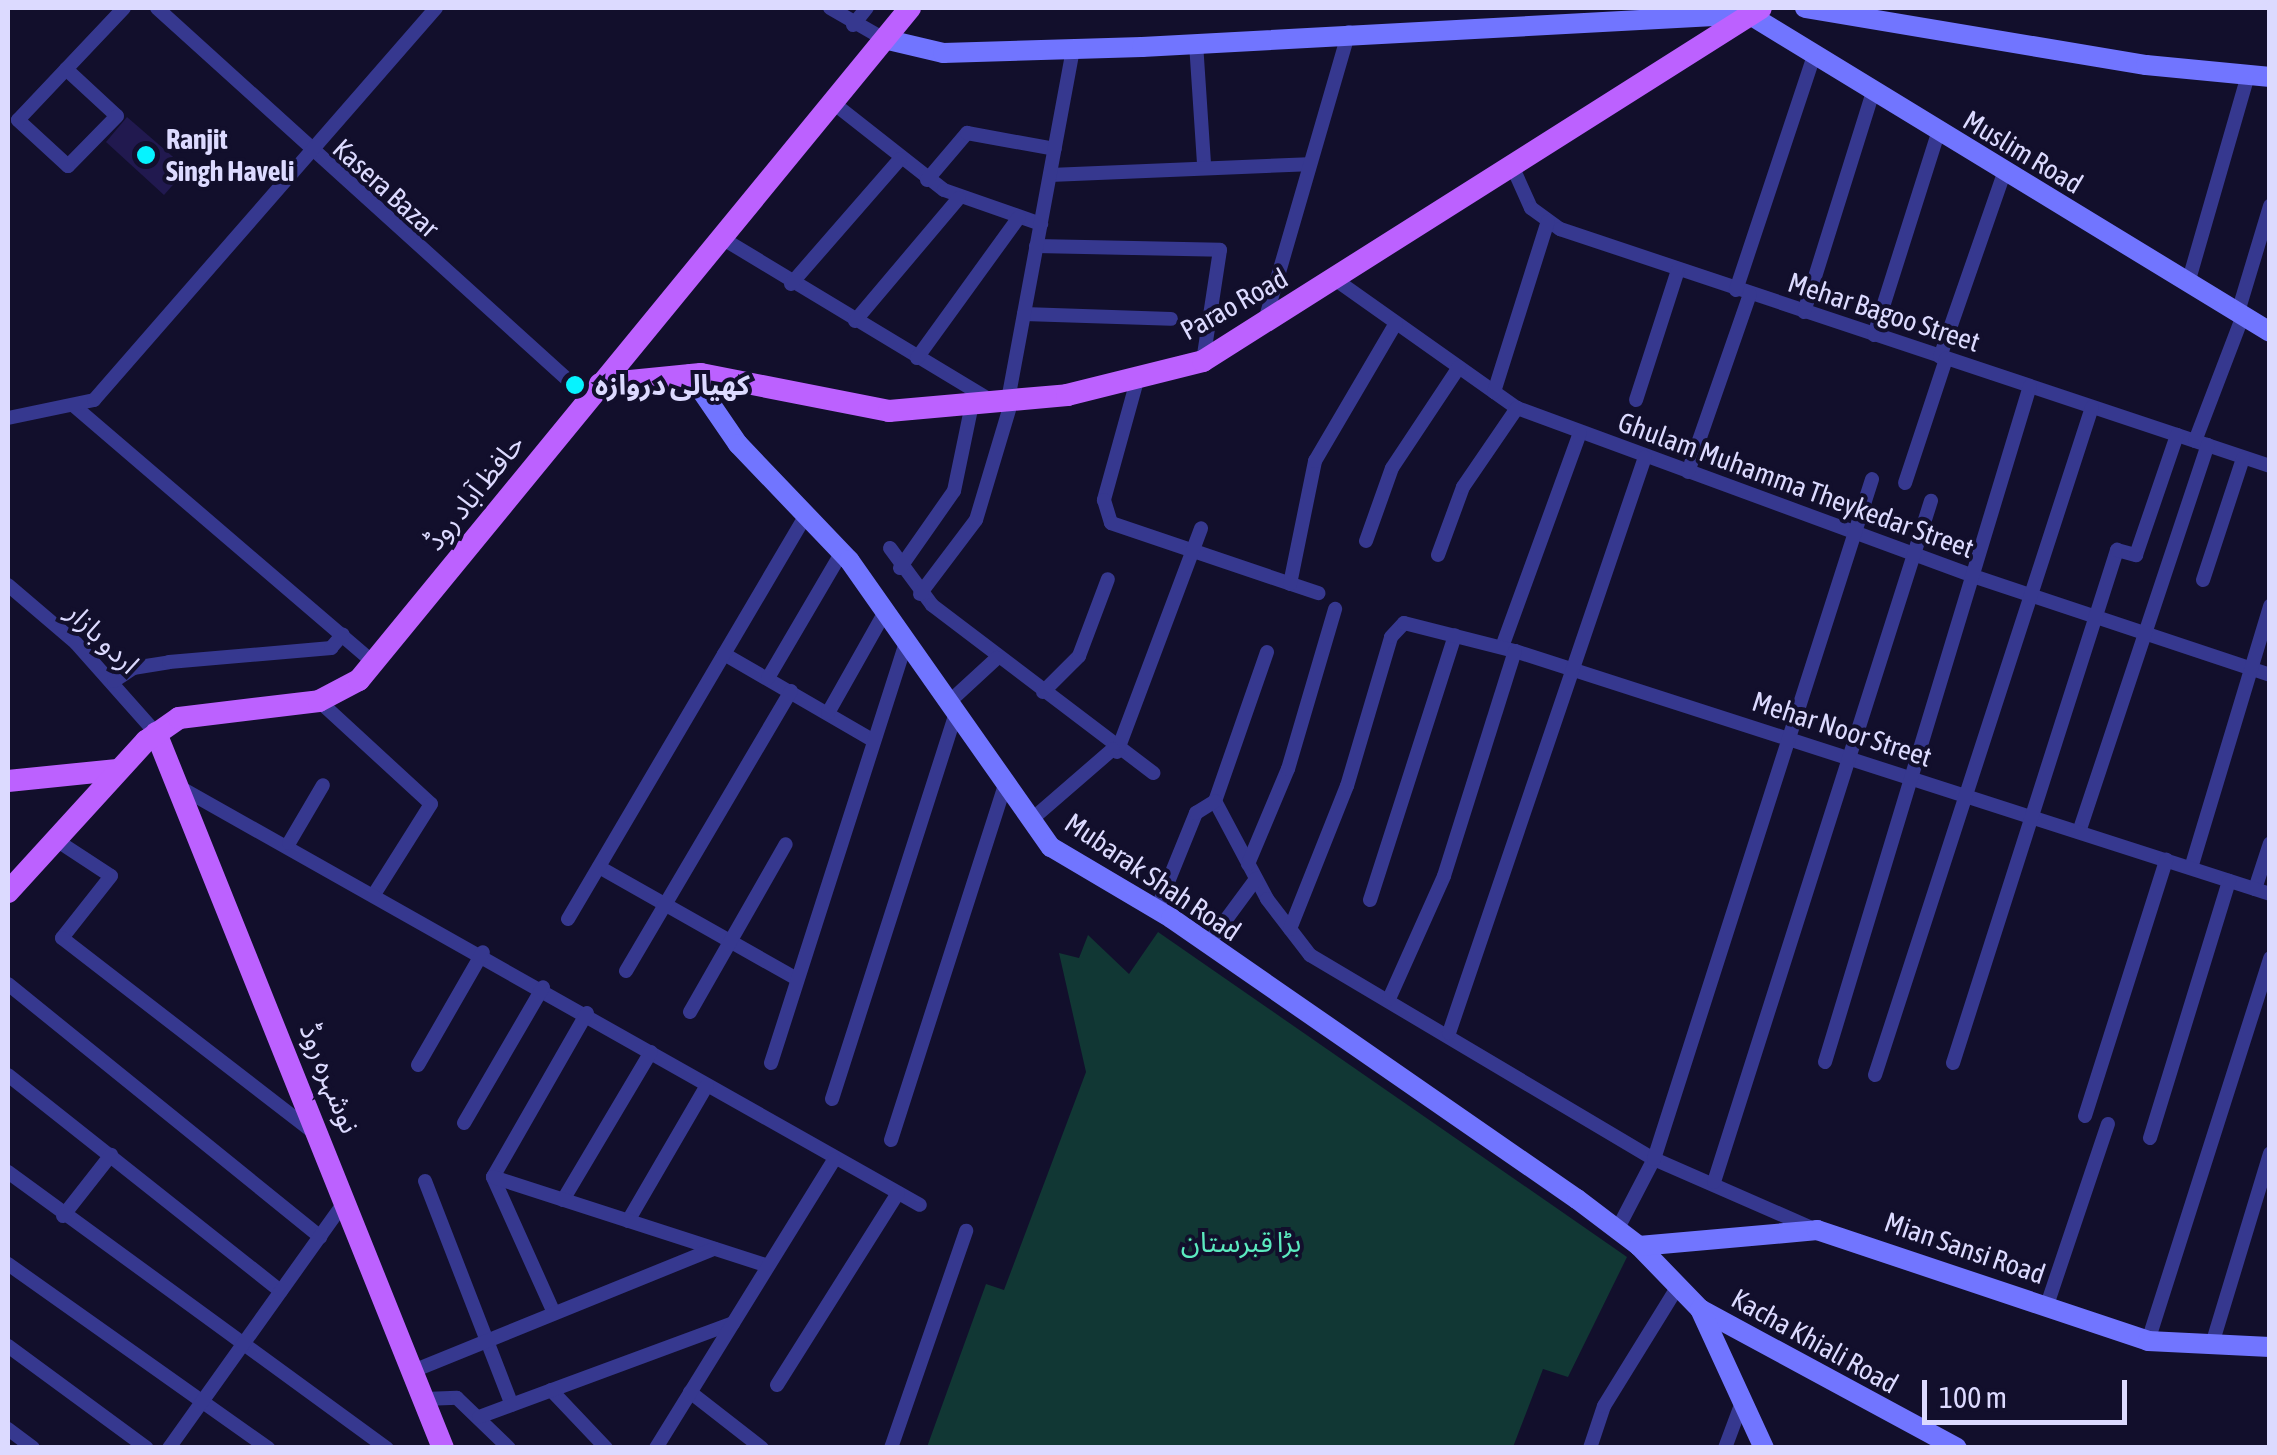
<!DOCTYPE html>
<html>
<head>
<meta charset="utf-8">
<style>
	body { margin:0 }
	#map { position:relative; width:2277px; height:1455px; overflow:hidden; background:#120f2c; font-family:"Asap Condensed","Noto Sans Arabic",sans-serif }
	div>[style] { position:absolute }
	.green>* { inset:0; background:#113734 }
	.building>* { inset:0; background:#21194f }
	.street>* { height:14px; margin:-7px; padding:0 7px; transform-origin:7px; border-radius:7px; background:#36388f }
	.secondary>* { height:20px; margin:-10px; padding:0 10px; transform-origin:10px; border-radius:10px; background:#7175ff }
	.primary>* { height:22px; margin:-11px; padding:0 11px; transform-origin:11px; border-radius:11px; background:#bc61ff }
	.dots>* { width:28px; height:28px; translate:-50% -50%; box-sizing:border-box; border:5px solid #120f2c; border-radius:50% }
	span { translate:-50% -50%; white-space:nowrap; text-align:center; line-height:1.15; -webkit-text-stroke:8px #120f2c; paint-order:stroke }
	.poi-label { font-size:28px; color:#dcdaff; font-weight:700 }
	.left { translate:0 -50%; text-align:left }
	.street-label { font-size:28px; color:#dcdaff }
	.park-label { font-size:28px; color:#5beabf }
	.frame { position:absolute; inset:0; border:10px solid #dcdaff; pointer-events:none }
	.scale { position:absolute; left:1922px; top:1380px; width:205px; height:45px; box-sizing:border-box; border:5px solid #dcdaff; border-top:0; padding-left:12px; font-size:30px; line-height:35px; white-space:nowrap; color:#dcdaff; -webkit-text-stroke:8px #120f2c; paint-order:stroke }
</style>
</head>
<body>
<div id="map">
	<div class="green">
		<div style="clip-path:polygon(1158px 932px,1627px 1257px,1568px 1377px,1543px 1369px,1513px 1447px,927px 1447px,986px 1284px,1004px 1290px,1086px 1072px,1059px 953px,1079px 958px,1088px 935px,1129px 974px)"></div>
	</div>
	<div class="building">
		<div style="clip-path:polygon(127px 117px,187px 169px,164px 195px,106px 142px)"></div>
	</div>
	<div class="street">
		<div style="left:157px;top:8px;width:583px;rotate:42.15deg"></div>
		<div style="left:830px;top:8px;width:62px;rotate:29.9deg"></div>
		<div style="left:853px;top:25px;width:22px;rotate:-51deg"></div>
		<div style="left:1196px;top:43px;width:122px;rotate:86.2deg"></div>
		<div style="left:66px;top:69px;width:69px;rotate:42.7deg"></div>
		<div style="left:117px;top:116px;width:70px;rotate:134.4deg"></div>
		<div style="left:68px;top:166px;width:68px;rotate:-137.4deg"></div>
		<div style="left:18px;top:120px;width:154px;rotate:-46.6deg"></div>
		<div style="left:832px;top:102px;width:142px;rotate:38.2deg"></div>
		<div style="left:944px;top:190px;width:103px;rotate:19.3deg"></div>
		<div style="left:1513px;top:168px;width:44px;rotate:65.8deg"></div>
		<div style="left:1531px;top:208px;width:36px;rotate:36deg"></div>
		<div style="left:1560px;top:229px;width:749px;rotate:18.46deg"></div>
		<div style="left:1050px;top:175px;width:258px;rotate:-2.4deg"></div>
		<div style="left:927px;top:180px;width:62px;rotate:-49.6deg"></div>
		<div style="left:967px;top:133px;width:89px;rotate:10.3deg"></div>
		<div style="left:720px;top:237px;width:314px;rotate:31.1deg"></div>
		<div style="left:1036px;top:246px;width:184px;rotate:1.2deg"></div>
		<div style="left:1220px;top:250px;width:112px;rotate:98.7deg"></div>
		<div style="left:1336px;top:280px;width:222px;rotate:35.3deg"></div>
		<div style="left:1517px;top:408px;width:486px;rotate:20.2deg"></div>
		<div style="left:1973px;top:576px;width:313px;rotate:18.4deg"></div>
		<div style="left:2188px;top:283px;width:216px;rotate:-73.9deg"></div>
		<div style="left:791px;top:284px;width:166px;rotate:-48.9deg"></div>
		<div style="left:1736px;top:290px;width:248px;rotate:-71.6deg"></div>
		<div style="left:1804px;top:312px;width:231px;rotate:-72.6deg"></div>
		<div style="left:2238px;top:312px;width:111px;rotate:-73.2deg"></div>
		<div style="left:1024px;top:314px;width:147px;rotate:1.9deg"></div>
		<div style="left:855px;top:321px;width:161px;rotate:-49.8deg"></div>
		<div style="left:1264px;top:324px;width:304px;rotate:-73.8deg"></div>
		<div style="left:1874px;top:335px;width:212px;rotate:-72.4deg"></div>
		<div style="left:1940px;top:357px;width:195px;rotate:-70.8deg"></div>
		<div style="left:917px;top:358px;width:174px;rotate:-54.1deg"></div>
		<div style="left:1138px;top:377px;width:128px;rotate:105.5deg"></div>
		<div style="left:1104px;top:500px;width:24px;rotate:73deg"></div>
		<div style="left:1111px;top:523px;width:219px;rotate:18.7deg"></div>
		<div style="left:1494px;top:392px;width:179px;rotate:-72.5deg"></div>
		<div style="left:1008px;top:400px;width:358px;rotate:-79.5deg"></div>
		<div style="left:1636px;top:400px;width:137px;rotate:-72.1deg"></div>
		<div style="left:73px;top:405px;width:395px;rotate:40.6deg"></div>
		<div style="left:8px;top:418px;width:88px;rotate:-11.8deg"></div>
		<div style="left:94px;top:400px;width:520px;rotate:-48.9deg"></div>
		<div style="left:2195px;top:441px;width:135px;rotate:-69.1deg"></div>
		<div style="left:1688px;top:472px;width:188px;rotate:-70.8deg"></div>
		<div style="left:1905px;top:483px;width:131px;rotate:-71.7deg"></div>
		<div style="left:1366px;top:541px;width:77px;rotate:-70.4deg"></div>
		<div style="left:1392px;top:468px;width:121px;rotate:-56.4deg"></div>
		<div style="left:890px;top:548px;width:71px;rotate:53.6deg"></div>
		<div style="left:932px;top:605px;width:278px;rotate:37.2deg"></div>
		<div style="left:1438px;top:555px;width:72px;rotate:-69.8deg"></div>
		<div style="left:1463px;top:487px;width:96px;rotate:-55.6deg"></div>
		<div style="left:900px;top:568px;width:94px;rotate:-55deg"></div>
		<div style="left:954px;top:491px;width:89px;rotate:-78.3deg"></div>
		<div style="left:2203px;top:580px;width:128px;rotate:-71.8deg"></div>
		<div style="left:1290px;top:584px;width:126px;rotate:-78.5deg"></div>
		<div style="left:1315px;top:461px;width:160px;rotate:-59.6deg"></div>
		<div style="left:8px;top:585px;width:89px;rotate:40.5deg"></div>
		<div style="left:76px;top:643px;width:120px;rotate:48.4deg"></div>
		<div style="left:920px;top:594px;width:93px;rotate:-52.9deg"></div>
		<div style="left:976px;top:520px;width:125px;rotate:-73.3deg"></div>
		<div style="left:1502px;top:647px;width:228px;rotate:-70deg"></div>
		<div style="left:1267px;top:652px;width:158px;rotate:109.2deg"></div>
		<div style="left:1215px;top:801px;width:111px;rotate:62deg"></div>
		<div style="left:1267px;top:899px;width:71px;rotate:52.5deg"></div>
		<div style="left:1310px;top:955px;width:400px;rotate:30.7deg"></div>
		<div style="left:1654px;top:1159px;width:175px;rotate:23.6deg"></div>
		<div style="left:724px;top:654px;width:173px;rotate:30.1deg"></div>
		<div style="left:768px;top:678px;width:146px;rotate:-59.6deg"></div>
		<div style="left:114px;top:681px;width:23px;rotate:-34deg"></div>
		<div style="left:133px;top:668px;width:36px;rotate:-9deg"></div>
		<div style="left:169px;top:662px;width:163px;rotate:-4.9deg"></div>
		<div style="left:331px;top:648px;width:18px;rotate:-49deg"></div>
		<div style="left:1043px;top:692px;width:51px;rotate:-45deg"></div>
		<div style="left:1079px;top:656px;width:82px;rotate:-69.4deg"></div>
		<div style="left:319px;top:701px;width:152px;rotate:42.6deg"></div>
		<div style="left:431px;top:804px;width:105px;rotate:122.2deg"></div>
		<div style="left:948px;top:703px;width:67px;rotate:-42.6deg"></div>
		<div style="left:828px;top:713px;width:116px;rotate:-60.6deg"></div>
		<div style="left:1117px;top:752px;width:239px;rotate:-69.4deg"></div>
		<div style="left:183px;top:789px;width:846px;rotate:29.44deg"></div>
		<div style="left:1031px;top:820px;width:108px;rotate:-40.9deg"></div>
		<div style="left:2079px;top:832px;width:408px;rotate:-71.6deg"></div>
		<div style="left:53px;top:838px;width:69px;rotate:33.2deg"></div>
		<div style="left:111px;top:876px;width:79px;rotate:128.3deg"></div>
		<div style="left:62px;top:938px;width:321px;rotate:37.7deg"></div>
		<div style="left:289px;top:843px;width:67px;rotate:-59.6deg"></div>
		<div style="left:1248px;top:864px;width:103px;rotate:-67.2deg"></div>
		<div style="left:1288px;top:769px;width:167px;rotate:-73.6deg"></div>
		<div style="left:599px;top:867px;width:227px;rotate:29.5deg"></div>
		<div style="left:2191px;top:868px;width:274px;rotate:-73.2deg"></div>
		<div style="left:2255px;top:889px;width:48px;rotate:-71.9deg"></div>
		<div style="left:1370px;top:900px;width:278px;rotate:-72.2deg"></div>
		<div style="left:1157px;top:909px;width:104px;rotate:-67.9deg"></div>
		<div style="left:1196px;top:813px;width:22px;rotate:-32deg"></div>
		<div style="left:568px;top:919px;width:470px;rotate:-59.5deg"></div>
		<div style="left:1290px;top:929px;width:154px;rotate:-68.3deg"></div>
		<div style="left:1347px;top:786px;width:155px;rotate:-73.5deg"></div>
		<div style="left:1391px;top:637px;width:19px;rotate:-47deg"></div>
		<div style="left:1404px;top:623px;width:114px;rotate:14.2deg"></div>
		<div style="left:1515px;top:651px;width:793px;rotate:17.84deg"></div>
		<div style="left:1208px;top:944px;width:81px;rotate:-53.6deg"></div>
		<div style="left:626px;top:971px;width:325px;rotate:-59.5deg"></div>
		<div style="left:8px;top:984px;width:402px;rotate:39deg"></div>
		<div style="left:1389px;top:999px;width:135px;rotate:-65.9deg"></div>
		<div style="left:1444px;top:876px;width:236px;rotate:-72.5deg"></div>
		<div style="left:690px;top:1012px;width:193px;rotate:-60.3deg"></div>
		<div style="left:1449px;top:1033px;width:608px;rotate:-71.21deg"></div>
		<div style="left:1825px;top:1062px;width:706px;rotate:-73.13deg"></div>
		<div style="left:771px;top:1063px;width:442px;rotate:-72.2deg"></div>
		<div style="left:1953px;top:1063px;width:539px;rotate:-72.27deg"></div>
		<div style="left:2117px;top:550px;width:20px;rotate:15deg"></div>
		<div style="left:2136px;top:555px;width:127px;rotate:-71.1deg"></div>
		<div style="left:418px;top:1065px;width:130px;rotate:-60.1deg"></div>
		<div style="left:8px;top:1075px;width:348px;rotate:38.4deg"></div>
		<div style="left:1875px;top:1075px;width:702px;rotate:-72deg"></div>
		<div style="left:832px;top:1099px;width:405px;rotate:-72.2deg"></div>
		<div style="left:2085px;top:1116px;width:269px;rotate:-72.4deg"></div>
		<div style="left:464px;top:1123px;width:157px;rotate:-59.8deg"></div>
		<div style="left:2150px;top:1138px;width:269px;rotate:-72.9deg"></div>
		<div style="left:891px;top:1140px;width:374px;rotate:-72.2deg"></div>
		<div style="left:8px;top:1172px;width:469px;rotate:36.1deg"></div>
		<div style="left:493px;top:1177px;width:189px;rotate:-60.2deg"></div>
		<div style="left:425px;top:1181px;width:240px;rotate:68.8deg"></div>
		<div style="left:1714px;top:1182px;width:715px;rotate:-72.33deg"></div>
		<div style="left:563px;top:1200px;width:172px;rotate:-59.3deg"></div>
		<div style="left:63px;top:1216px;width:78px;rotate:-51.8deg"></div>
		<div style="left:628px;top:1221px;width:157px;rotate:-59.8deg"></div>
		<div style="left:1617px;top:1230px;width:80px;rotate:-62.5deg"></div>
		<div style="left:1654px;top:1159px;width:714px;rotate:-72.22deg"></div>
		<div style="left:8px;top:1264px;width:319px;rotate:35.3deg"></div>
		<div style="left:2047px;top:1305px;width:191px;rotate:-71.4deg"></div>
		<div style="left:554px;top:1313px;width:149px;rotate:-114.2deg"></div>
		<div style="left:493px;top:1177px;width:289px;rotate:17.9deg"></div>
		<div style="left:2148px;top:1341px;width:402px;rotate:-72.3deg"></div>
		<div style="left:2213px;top:1341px;width:196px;rotate:-73.1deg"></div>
		<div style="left:8px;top:1346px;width:172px;rotate:36.3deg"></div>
		<div style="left:413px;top:1371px;width:325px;rotate:-22.1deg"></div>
		<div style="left:777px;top:1385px;width:227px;rotate:-57.8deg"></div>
		<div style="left:551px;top:1390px;width:80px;rotate:46.5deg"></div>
		<div style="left:690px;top:1392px;width:91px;rotate:37.9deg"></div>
		<div style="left:424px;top:1399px;width:33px;rotate:-2deg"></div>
		<div style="left:457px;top:1398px;width:72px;rotate:43.9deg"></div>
		<div style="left:479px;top:1417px;width:271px;rotate:-20.3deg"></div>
		<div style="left:8px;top:1429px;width:31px;rotate:37deg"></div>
		<div style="left:169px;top:1448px;width:305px;rotate:-54.5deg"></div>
		<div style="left:656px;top:1448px;width:339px;rotate:-58.3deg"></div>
		<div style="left:891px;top:1448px;width:230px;rotate:-70.9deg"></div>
		<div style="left:1590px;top:1448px;width:44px;rotate:-71.6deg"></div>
		<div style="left:1604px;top:1406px;width:139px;rotate:-58.3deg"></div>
		<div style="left:1725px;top:1448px;width:46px;rotate:-69.6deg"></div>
	</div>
	<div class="secondary">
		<div style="left:1805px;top:8px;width:346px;rotate:9.5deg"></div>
		<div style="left:2146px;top:65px;width:125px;rotate:5.5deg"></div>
		<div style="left:1742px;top:10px;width:618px;rotate:31.38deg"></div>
		<div style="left:884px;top:39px;width:61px;rotate:13.3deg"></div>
		<div style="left:943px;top:53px;width:199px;rotate:-1.7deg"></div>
		<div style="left:1142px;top:47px;width:610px;rotate:-3.1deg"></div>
		<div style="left:690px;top:374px;width:85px;rotate:55.6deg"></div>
		<div style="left:738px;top:444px;width:161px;rotate:46.3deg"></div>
		<div style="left:849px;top:560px;width:351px;rotate:54.9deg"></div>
		<div style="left:1051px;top:847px;width:139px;rotate:30.6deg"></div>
		<div style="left:1171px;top:918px;width:494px;rotate:34.7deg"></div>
		<div style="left:1577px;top:1199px;width:78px;rotate:37.2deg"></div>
		<div style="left:1639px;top:1246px;width:88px;rotate:45.9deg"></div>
		<div style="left:1700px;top:1309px;width:292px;rotate:28.4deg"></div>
		<div style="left:1639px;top:1246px;width:179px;rotate:-5.1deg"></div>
		<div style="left:1817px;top:1230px;width:349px;rotate:18.5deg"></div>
		<div style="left:2148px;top:1341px;width:122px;rotate:2.8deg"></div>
		<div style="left:1700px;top:1309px;width:153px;rotate:65.3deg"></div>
	</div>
	<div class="primary">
		<div style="left:600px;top:384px;width:101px;rotate:-5.7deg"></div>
		<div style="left:701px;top:374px;width:192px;rotate:11.1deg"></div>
		<div style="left:889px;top:411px;width:179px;rotate:-5.1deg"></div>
		<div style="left:1067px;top:395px;width:140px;rotate:-14deg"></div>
		<div style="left:1203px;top:361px;width:660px;rotate:-32.32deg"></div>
		<div style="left:156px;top:733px;width:770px;rotate:68.13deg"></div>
		<div style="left:8px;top:781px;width:110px;rotate:-5.8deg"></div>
		<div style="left:8px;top:892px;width:205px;rotate:-47.6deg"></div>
		<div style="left:146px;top:741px;width:40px;rotate:-34.9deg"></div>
		<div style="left:179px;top:718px;width:141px;rotate:-6.9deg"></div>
		<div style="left:319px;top:701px;width:45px;rotate:-27.7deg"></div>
		<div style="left:359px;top:680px;width:869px;rotate:-50.65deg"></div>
	</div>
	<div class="dots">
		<div style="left:146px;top:155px;background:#06f3ff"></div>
		<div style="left:575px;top:385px;background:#06f3ff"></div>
	</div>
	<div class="poi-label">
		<span class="left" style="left:166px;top:155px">Ranjit<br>Singh Haveli</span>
		<span class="left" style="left:595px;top:385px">کھیالی دروازہ</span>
	</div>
	<div class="street-label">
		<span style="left:2023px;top:152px;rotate:31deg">Muslim Road</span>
		<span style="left:386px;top:188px;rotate:42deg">Kasera Bazar</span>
		<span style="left:1234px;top:304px;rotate:-29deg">Parao Road</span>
		<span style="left:1884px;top:312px;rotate:18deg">Mehar Bagoo Street</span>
		<span style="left:1796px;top:485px;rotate:20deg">Ghulam Muhamma Theykedar Street</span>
		<span style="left:474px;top:492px;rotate:-51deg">حافظ آباد روڈ</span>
		<span style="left:103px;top:638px;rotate:44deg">اردو بازار</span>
		<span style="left:1842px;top:729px;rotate:18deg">Mehar Noor Street</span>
		<span style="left:1153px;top:877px;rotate:34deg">Mubarak Shah Road</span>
		<span style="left:330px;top:1078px;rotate:68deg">نوشہرہ روڈ</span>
		<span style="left:1965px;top:1248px;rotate:19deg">Mian Sansi Road</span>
		<span style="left:1815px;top:1341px;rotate:29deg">Kacha Khiali Road</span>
	</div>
	<div class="park-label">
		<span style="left:1241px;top:1242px">بڑا قبرستان</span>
	</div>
	<div class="frame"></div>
	<div class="scale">100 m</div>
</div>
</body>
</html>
